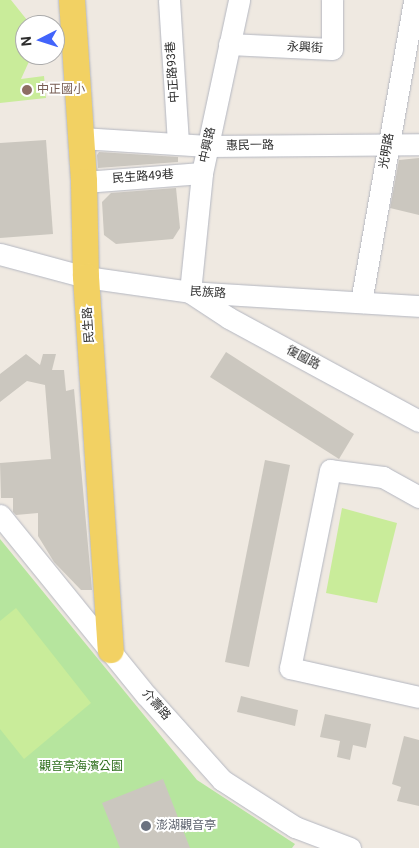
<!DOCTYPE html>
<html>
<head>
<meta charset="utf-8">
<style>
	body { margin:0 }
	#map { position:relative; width:419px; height:848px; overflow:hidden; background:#efe9e1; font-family:Roboto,"Noto Sans TC",sans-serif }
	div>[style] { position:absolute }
	.green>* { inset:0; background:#b6e59e }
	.pitch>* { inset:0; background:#c9ec9a }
	.building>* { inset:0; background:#cbc7bf }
	.roads { filter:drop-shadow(0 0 1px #b4b7c1) drop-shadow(0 0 1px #b4b7c1) }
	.minor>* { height:21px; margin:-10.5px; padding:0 10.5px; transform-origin:10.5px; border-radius:10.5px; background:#fff }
	.major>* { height:26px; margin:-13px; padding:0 13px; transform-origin:13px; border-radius:13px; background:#f2d163 }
	.dots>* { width:14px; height:14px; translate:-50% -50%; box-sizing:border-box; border:2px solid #fff; border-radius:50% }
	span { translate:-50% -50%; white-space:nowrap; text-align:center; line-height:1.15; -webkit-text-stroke:4px #fff; paint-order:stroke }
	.street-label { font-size:12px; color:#2e2e2e }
	.education-label { font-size:12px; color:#785e54 }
	.left { translate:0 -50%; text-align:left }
	.park-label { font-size:12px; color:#2c6e1b }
	.worship-label { font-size:12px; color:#5b616d }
	.north { position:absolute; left:15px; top:15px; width:50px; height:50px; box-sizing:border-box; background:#fff; border:1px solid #ababab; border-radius:50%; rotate:265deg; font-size:14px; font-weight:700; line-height:20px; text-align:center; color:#2e2e2e }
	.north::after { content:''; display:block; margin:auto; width:18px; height:22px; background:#4264fb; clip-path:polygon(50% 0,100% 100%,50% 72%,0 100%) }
</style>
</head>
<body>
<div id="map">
	<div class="green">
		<div style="clip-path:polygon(0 539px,197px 780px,295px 844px,292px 848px,0 848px)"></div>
	</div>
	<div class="pitch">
		<div style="clip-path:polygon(0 0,11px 0,27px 20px,29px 25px,25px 25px,25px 55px,32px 55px,21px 79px,44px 76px,46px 98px,0 103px)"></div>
		<div style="clip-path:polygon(342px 508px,397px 523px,377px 603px,326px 593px)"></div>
		<div style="clip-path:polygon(16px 608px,91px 703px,24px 759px,0 729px,0 621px)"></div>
	</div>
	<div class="building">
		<div style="clip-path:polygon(46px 140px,53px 234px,0 238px,0 143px)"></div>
		<div style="clip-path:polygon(99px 152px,178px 157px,178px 162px,98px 168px,97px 155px)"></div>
		<div style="clip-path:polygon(419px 158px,419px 215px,390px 208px,399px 160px)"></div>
		<div style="clip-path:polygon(176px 188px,180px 228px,173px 239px,116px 244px,104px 235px,102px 202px,111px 193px)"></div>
		<div style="clip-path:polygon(226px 352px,354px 434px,339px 459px,210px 377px)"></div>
		<div style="clip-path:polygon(26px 354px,40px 365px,43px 354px,56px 354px,52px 370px,64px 370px,66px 391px,74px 389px,92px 590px,81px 590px,54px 562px,38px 536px,38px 513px,16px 515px,13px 512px,13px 498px,1px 498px,0 463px,51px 459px,45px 385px,27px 381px,0 402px,0 374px)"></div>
		<div style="clip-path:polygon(265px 460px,290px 465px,249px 667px,225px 662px)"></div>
		<div style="clip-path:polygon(241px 696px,298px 710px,295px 726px,237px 712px)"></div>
		<div style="clip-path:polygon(325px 714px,371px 724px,366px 748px,353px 745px,350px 760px,337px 757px,340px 741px,320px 737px)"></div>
		<div style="clip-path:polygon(404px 736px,419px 740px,419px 806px,397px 801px,401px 787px,392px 784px)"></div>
		<div style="clip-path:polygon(163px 779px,190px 848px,120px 848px,102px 803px)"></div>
	</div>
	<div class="roads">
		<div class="minor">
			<div style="left:169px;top:0;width:144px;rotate:86.4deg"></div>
			<div style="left:229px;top:44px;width:103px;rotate:2.8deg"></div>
			<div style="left:332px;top:49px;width:49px;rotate:-90deg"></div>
			<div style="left:81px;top:138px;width:127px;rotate:3.6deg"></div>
			<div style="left:208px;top:146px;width:211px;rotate:-0.5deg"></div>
			<div style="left:84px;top:182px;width:118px;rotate:-4.4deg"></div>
			<div style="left:0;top:254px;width:89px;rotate:15deg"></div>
			<div style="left:86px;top:277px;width:105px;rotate:8.2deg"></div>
			<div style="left:190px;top:292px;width:229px;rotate:3.5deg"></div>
			<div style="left:190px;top:292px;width:120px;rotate:-84.2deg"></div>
			<div style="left:202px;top:173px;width:177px;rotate:-77.9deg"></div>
			<div style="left:191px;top:293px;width:45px;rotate:33.3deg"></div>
			<div style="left:229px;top:318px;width:216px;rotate:28.5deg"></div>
			<div style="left:361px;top:302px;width:307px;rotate:-80deg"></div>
			<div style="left:419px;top:497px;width:41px;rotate:-150.9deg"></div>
			<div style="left:383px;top:477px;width:53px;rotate:-172.5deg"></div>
			<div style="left:330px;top:470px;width:202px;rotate:101.4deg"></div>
			<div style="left:290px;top:668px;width:132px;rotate:12.7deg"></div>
			<div style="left:0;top:515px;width:232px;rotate:51deg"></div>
			<div style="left:146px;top:695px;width:114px;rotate:48.2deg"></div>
			<div style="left:222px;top:780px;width:87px;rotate:32.8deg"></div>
			<div style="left:295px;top:827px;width:59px;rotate:20.9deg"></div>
		</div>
		<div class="major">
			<div style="left:72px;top:0;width:182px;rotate:86.2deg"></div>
			<div style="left:84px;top:182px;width:95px;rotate:88.8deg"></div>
			<div style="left:86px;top:277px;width:374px;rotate:86.2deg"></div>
		</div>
	</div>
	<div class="dots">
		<div style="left:27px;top:90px;background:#8d6e63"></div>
		<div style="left:146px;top:826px;background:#6b7280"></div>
	</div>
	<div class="street-label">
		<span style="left:305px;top:48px;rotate:3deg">永興街</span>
		<span style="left:173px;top:72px;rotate:-94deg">中正路93巷</span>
		<span style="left:208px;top:145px;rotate:-78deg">中興路</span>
		<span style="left:250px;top:146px;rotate:-1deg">惠民一路</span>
		<span style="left:387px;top:151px;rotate:-80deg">光明路</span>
		<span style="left:143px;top:177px;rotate:-4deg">民生路49巷</span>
		<span style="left:208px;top:293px;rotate:4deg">民族路</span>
		<span style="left:89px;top:325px;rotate:-94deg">民生路</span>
		<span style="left:303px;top:358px;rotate:28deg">復國路</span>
		<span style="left:156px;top:705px;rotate:49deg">介壽路</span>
	</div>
	<div class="education-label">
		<span class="left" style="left:37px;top:90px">中正國小</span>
	</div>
	<div class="park-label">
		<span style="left:81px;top:767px">觀音亭海濱公園</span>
	</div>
	<div class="worship-label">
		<span class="left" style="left:156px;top:826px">澎湖觀音亭</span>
	</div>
	<div class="north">N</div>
</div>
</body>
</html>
